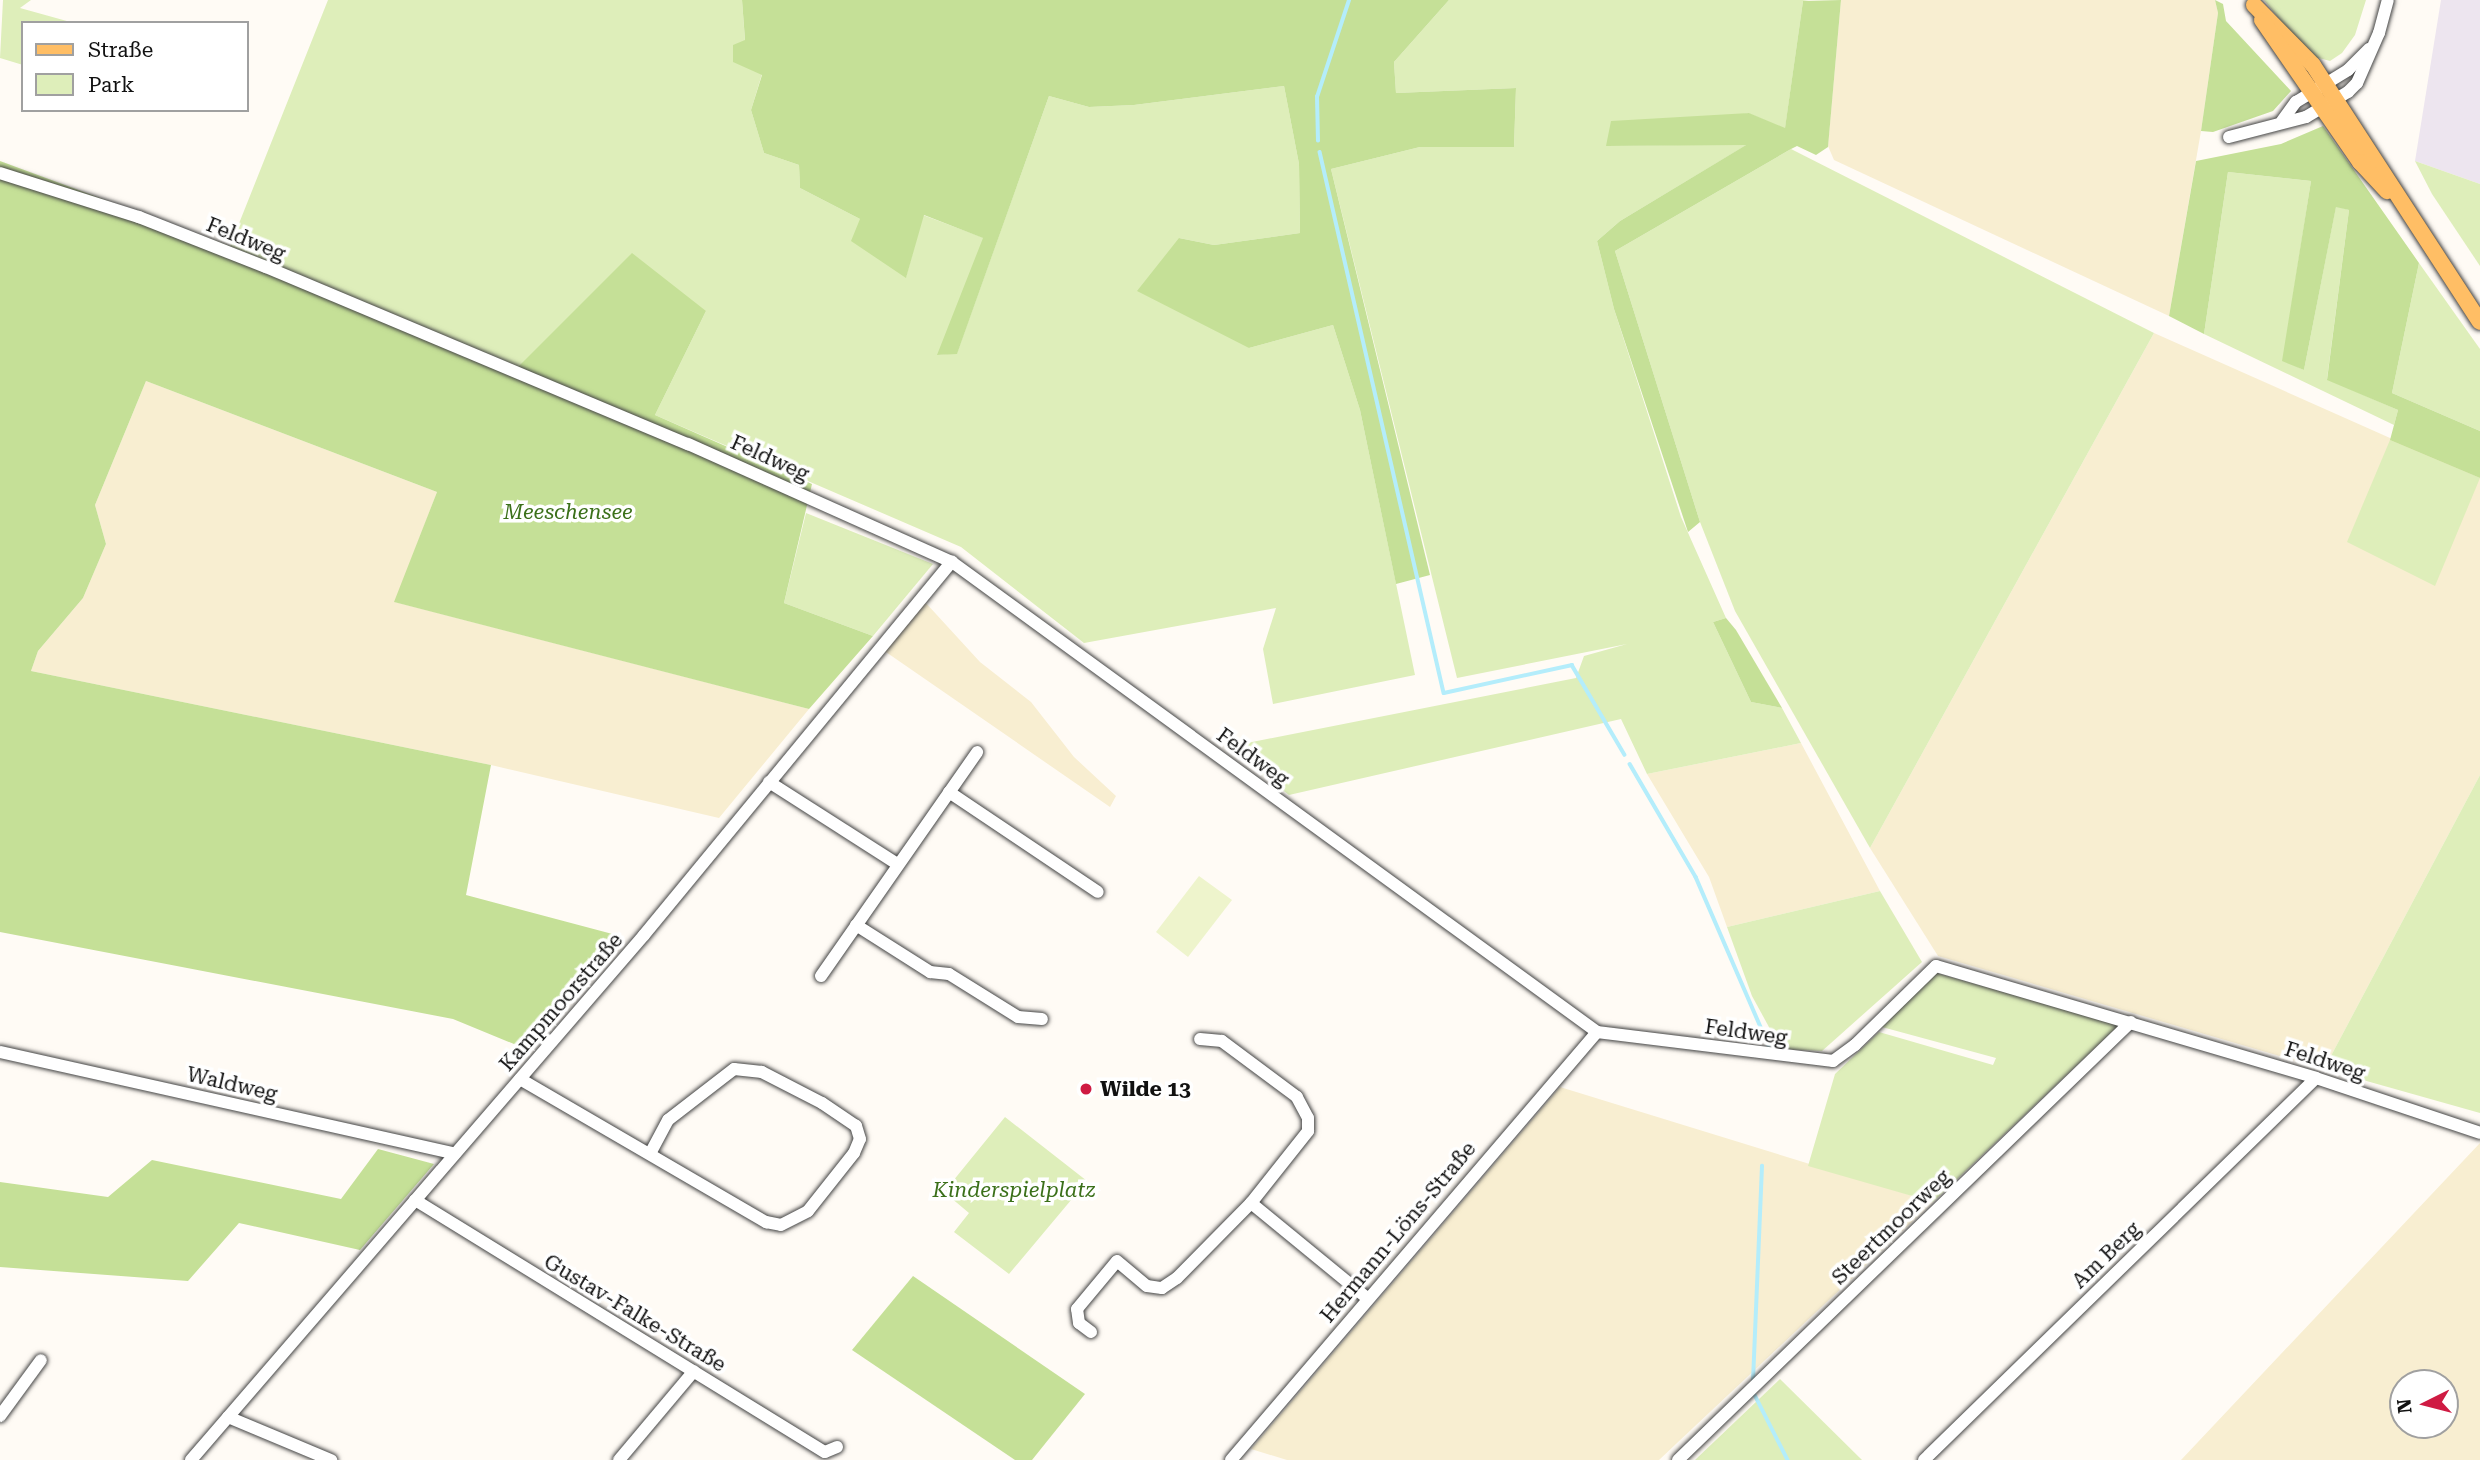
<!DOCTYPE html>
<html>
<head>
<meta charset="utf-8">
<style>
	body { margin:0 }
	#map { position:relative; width:2480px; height:1460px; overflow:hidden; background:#fffbf5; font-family:"Roboto Serif",serif }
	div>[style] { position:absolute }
	.industrial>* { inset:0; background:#ede5ef }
	.farmland>* { inset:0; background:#f8eed1 }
	.green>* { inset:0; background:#deeeba }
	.forest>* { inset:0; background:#c5e097 }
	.pitch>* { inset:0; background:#eef4cc }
	.stream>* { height:3.5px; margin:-1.75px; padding:0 1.75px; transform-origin:1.75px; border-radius:1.75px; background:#b4edfb }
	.roads { filter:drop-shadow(0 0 2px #444) drop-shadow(0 0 2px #444) }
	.minor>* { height:12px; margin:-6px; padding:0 6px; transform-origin:6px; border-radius:6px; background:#fff }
	.major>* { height:16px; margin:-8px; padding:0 8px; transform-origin:8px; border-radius:8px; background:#ffbe65 }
	.dots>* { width:19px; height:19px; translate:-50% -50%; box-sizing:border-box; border:4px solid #fff; border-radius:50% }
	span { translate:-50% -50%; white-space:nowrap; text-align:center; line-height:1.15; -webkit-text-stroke:7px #fff; paint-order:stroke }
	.street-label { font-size:21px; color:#111 }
	.park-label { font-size:21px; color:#3b701a; font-style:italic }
	.poi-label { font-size:21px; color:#111; font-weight:700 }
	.left { translate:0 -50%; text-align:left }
	.legend { position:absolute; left:21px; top:21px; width:228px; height:91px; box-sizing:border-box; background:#fff; border:2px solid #a0a0a0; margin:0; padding:9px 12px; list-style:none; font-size:21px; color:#111 }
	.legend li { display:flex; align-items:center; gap:14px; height:35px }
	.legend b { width:35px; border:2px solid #a0a0a0 }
	.north { position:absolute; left:2389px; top:1369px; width:70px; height:70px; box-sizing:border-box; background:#fff; border:2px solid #a0a0a0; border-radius:50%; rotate:264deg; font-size:19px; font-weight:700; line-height:28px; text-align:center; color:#111 }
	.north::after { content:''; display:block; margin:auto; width:24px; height:32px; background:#cf1b43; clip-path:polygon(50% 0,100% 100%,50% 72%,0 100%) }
</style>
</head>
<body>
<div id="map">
	<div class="industrial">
		<div style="clip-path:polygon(2441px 0,2480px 0,2480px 184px,2415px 161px)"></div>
	</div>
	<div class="farmland">
		<div style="clip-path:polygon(1841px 0,2215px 0,2218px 13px,2201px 131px,2169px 316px,1834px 160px,1828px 146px)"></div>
		<div style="clip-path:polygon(2154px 333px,2480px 478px,2480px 775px,2324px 1069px,1938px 956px,1870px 848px)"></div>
		<div style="clip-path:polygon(146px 381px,437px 492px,395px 602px,809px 709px,719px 818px,491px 765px,31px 671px,38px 651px,83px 598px,106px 544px,95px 505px)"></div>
		<div style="clip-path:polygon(925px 602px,980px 662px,1031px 702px,1074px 757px,1116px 796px,1110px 807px,883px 650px)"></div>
		<div style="clip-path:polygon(1801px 743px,1880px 891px,1727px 927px,1709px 877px,1647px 774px)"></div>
		<div style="clip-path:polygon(1560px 1087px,1933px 1202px,1659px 1460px,1287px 1460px,1251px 1449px)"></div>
		<div style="clip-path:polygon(evenodd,2480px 1143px,2480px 1460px,2181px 1460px,2480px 1143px,2403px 1383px,2445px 1383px,2445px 1425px,2403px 1425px,2403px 1383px)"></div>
	</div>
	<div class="green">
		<div style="clip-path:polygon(3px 0,31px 0,20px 8px,74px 23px,23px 23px,23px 65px,0 58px)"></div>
		<div style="clip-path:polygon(328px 0,742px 0,745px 41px,762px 74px,751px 110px,764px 153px,799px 165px,800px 188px,860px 219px,906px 277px,923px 215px,984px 238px,938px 355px,957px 353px,1049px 96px,1089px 107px,1134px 105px,1284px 86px,1299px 164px,1300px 233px,1214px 245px,1179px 238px,1249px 348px,1333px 325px,1360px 410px,1415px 675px,1273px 704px,1263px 649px,1276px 608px,1084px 643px,961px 547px,655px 415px,706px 311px,518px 367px,230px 246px)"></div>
		<div style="clip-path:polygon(1449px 0,1809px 0,1803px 1px,1785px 129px,1748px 113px,1607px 146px,1748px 144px,1620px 221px,1597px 241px,1614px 309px,1681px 517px,1726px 618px,1713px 622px,1751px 702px,1782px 708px,1801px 743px,1647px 774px,1621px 719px,1289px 795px,1227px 747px,1576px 678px,1584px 656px,1627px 644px,1457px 678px,1331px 169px,1420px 147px,1514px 147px,1516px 88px,1396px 93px,1394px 62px)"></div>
		<div style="clip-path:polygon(2264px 0,2366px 0,2355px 35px,2342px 53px,2330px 61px,2319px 58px,2314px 62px)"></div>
		<div style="clip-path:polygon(1791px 149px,2154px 333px,1870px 848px,1735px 611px,1700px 522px,1615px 251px)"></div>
		<div style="clip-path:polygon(2415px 161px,2480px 184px,2480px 266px,2432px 194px)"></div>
		<div style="clip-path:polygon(2228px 172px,2311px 181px,2283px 360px,2304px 370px,2336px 206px,2349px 210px,2327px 379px,2398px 410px,2394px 425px,2204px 334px)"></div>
		<div style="clip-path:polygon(2419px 263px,2480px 349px,2480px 431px,2392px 393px)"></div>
		<div style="clip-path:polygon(2390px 440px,2480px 478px,2435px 586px,2347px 542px)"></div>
		<div style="clip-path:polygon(806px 513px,933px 564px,873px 636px,784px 603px)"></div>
		<div style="clip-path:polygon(2480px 775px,2480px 1113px,2324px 1069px)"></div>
		<div style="clip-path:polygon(1880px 891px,1922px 962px,1822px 1051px,1781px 1049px,1752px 996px,1727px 927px)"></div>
		<div style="clip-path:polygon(1936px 973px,2119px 1025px,1933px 1202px,1808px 1166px,1835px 1074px,1879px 1032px,1993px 1065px,1996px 1058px,1882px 1027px)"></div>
		<div style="clip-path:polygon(1005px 1117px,1087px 1181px,1009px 1274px,954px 1232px,969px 1213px,944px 1192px)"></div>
		<div style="clip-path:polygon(1780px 1379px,1862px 1460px,1695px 1460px)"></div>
	</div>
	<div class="forest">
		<div style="clip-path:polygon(742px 0,1449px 0,1394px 62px,1396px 93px,1516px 88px,1514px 147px,1420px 147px,1331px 169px,1430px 575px,1396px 584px,1360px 410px,1333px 325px,1249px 348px,1137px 291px,1179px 238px,1214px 245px,1300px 233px,1299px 164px,1284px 86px,1134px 105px,1089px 107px,1049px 96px,957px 354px,937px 355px,983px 238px,924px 215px,906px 278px,851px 241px,860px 219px,800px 188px,799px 165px,764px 153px,751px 110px,762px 75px,733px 62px,733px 45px,745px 40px)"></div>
		<div style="clip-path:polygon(1841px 0,1828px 147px,1816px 155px,1797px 146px,1791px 149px,1615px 251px,1700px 522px,1688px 532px,1614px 309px,1597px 241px,1620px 221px,1746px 145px,1606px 146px,1611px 121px,1749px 113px,1785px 128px,1803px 1px)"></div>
		<div style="clip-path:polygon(2215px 0,2223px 4px,2226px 21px,2291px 91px,2273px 111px,2213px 132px,2201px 131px,2218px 13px)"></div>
		<div style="clip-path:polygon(2323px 126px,2419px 263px,2392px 393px,2480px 431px,2480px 478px,2390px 440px,2398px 410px,2327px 380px,2349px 210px,2336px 207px,2304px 370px,2282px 361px,2311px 181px,2228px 172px,2204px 334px,2169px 316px,2196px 161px,2281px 144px)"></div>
		<div style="clip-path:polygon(0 161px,230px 246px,518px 367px,632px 253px,706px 311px,655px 415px,812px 484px,784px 603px,873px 636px,809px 709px,394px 602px,437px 492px,146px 381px,95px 505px,106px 544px,83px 598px,38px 651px,31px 671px,491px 765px,466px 895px,620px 936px,526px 1049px,453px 1019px,0 932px)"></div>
		<div style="clip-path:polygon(1726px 618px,1736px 630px,1782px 708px,1751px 702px,1713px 622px)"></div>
		<div style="clip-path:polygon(378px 1149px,434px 1164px,360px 1250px,239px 1223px,188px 1281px,0 1267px,0 1182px,108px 1197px,152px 1160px,341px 1199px)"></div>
		<div style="clip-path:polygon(913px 1276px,1085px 1394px,1032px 1460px,1015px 1460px,852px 1350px)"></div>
	</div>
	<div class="pitch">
		<div style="clip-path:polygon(1199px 876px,1232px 900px,1188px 957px,1156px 932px)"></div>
	</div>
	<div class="stream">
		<div style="left:1318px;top:141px;width:44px;rotate:-91.3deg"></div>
		<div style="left:1317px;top:97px;width:102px;rotate:-71.7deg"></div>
		<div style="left:1320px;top:152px;width:555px;rotate:77.09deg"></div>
		<div style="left:1444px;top:693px;width:131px;rotate:-12.3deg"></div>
		<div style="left:1572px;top:665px;width:104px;rotate:59.5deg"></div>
		<div style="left:1630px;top:764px;width:131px;rotate:59.7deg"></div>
		<div style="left:1696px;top:877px;width:184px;rotate:66.6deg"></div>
		<div style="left:1753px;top:1381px;width:215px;rotate:-87.6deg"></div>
		<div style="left:1755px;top:1395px;width:73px;rotate:63.1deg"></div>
	</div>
	<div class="roads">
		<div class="minor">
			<div style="left:2282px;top:121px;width:24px;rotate:-54deg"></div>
			<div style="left:2296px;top:102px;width:61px;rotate:-31.6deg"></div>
			<div style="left:2348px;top:70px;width:30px;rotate:-45deg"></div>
			<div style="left:2229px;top:137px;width:80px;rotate:-14.6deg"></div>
			<div style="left:2306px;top:117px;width:49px;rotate:-30.8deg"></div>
			<div style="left:2348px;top:92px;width:13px;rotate:-45deg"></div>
			<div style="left:2357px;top:83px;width:55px;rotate:-66.3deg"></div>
			<div style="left:2379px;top:33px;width:34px;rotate:-75deg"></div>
			<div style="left:0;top:173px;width:146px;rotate:17.6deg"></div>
			<div style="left:139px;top:217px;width:136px;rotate:21.5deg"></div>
			<div style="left:266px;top:267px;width:458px;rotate:22.8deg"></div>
			<div style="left:688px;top:444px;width:289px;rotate:24.1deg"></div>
			<div style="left:952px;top:562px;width:798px;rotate:36.08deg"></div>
			<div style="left:1597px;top:1032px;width:238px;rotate:7deg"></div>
			<div style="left:1833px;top:1061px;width:27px;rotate:-36deg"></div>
			<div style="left:1855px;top:1045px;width:113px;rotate:-44.3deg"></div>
			<div style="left:1936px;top:966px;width:396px;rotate:16.4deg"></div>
			<div style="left:2316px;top:1078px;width:173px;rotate:18.5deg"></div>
			<div style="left:769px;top:782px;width:152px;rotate:32.6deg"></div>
			<div style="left:949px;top:792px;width:179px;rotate:33.9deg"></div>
			<div style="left:856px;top:925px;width:88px;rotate:32.4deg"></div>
			<div style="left:930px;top:972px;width:19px;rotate:6deg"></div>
			<div style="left:949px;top:974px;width:81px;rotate:31.9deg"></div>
			<div style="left:1018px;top:1017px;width:24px;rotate:5deg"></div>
			<div style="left:821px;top:976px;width:273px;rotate:-55.1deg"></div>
			<div style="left:0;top:1052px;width:466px;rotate:12.6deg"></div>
			<div style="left:520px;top:1079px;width:285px;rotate:30.2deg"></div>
			<div style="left:766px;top:1222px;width:15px;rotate:11deg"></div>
			<div style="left:781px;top:1225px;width:30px;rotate:-27deg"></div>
			<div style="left:808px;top:1211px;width:74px;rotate:-51.6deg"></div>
			<div style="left:854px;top:1153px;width:15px;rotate:-67deg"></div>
			<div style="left:860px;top:1139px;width:14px;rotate:-107deg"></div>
			<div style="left:856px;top:1126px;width:41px;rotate:-145.9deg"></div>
			<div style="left:822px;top:1103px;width:68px;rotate:-152.7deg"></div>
			<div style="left:762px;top:1072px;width:28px;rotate:-174deg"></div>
			<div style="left:734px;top:1069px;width:83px;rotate:142.3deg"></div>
			<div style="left:668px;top:1120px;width:36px;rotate:118deg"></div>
			<div style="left:415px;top:1200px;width:481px;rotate:31.6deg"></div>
			<div style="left:825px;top:1452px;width:13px;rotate:-23deg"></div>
			<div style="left:1251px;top:1203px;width:150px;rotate:39.3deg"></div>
			<div style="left:1091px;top:1332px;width:15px;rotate:-143deg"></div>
			<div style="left:1079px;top:1323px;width:14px;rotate:-98deg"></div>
			<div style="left:1077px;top:1309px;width:62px;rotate:-50.2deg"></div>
			<div style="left:1117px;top:1261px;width:39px;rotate:40deg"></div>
			<div style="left:1147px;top:1286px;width:15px;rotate:8deg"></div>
			<div style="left:1162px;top:1288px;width:18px;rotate:-34deg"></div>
			<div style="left:1177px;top:1278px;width:105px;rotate:-45.4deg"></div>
			<div style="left:1251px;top:1203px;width:92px;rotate:-51.6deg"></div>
			<div style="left:1308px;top:1131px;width:13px;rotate:-90deg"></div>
			<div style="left:1308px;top:1118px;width:24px;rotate:-118deg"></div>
			<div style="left:1297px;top:1097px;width:94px;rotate:-143.3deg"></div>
			<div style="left:1222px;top:1041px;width:22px;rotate:-175deg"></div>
			<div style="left:0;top:1416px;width:69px;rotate:-53.8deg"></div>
			<div style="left:228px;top:1417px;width:112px;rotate:22.7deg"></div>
			<div style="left:191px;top:1460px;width:693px;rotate:-49.21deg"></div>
			<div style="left:644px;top:935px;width:484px;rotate:-50.5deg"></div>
			<div style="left:619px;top:1460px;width:116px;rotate:-49.9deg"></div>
			<div style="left:1231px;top:1460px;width:563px;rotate:-49.46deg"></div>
			<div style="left:1678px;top:1460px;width:630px;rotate:-44.04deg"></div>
			<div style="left:1924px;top:1460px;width:547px;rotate:-44.26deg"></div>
		</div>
		<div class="major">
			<div style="left:2254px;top:5px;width:84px;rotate:45.5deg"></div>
			<div style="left:2313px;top:65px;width:306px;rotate:57deg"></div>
			<div style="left:2262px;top:20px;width:173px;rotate:55.4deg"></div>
			<div style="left:2360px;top:162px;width:40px;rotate:47deg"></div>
		</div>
	</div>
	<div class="dots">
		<div style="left:1086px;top:1089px;background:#cf1b43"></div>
	</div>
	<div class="street-label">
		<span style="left:246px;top:239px;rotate:22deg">Feldweg</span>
		<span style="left:770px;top:458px;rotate:24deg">Feldweg</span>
		<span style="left:1253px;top:757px;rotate:36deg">Feldweg</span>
		<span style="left:561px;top:1002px;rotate:-49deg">Kampmoorstraße</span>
		<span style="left:1746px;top:1032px;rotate:8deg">Feldweg</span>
		<span style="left:2325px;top:1061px;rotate:18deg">Feldweg</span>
		<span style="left:232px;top:1084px;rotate:13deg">Waldweg</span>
		<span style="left:1891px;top:1227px;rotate:-44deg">Steertmoorweg</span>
		<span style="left:1398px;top:1232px;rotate:-50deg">Hermann-Löns-Straße</span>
		<span style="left:2106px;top:1255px;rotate:-44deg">Am Berg</span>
		<span style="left:635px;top:1313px;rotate:31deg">Gustav-Falke-Straße</span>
	</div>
	<div class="park-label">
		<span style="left:568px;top:512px">Meeschensee</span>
		<span style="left:1014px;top:1190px">Kinderspielplatz</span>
	</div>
	<div class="poi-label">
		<span class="left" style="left:1100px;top:1089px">Wilde 13</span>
	</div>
	<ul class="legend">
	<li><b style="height:9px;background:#ffbe65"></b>Straße</li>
	<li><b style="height:19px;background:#deeeba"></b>Park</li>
	</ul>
	<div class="north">N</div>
</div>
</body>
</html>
